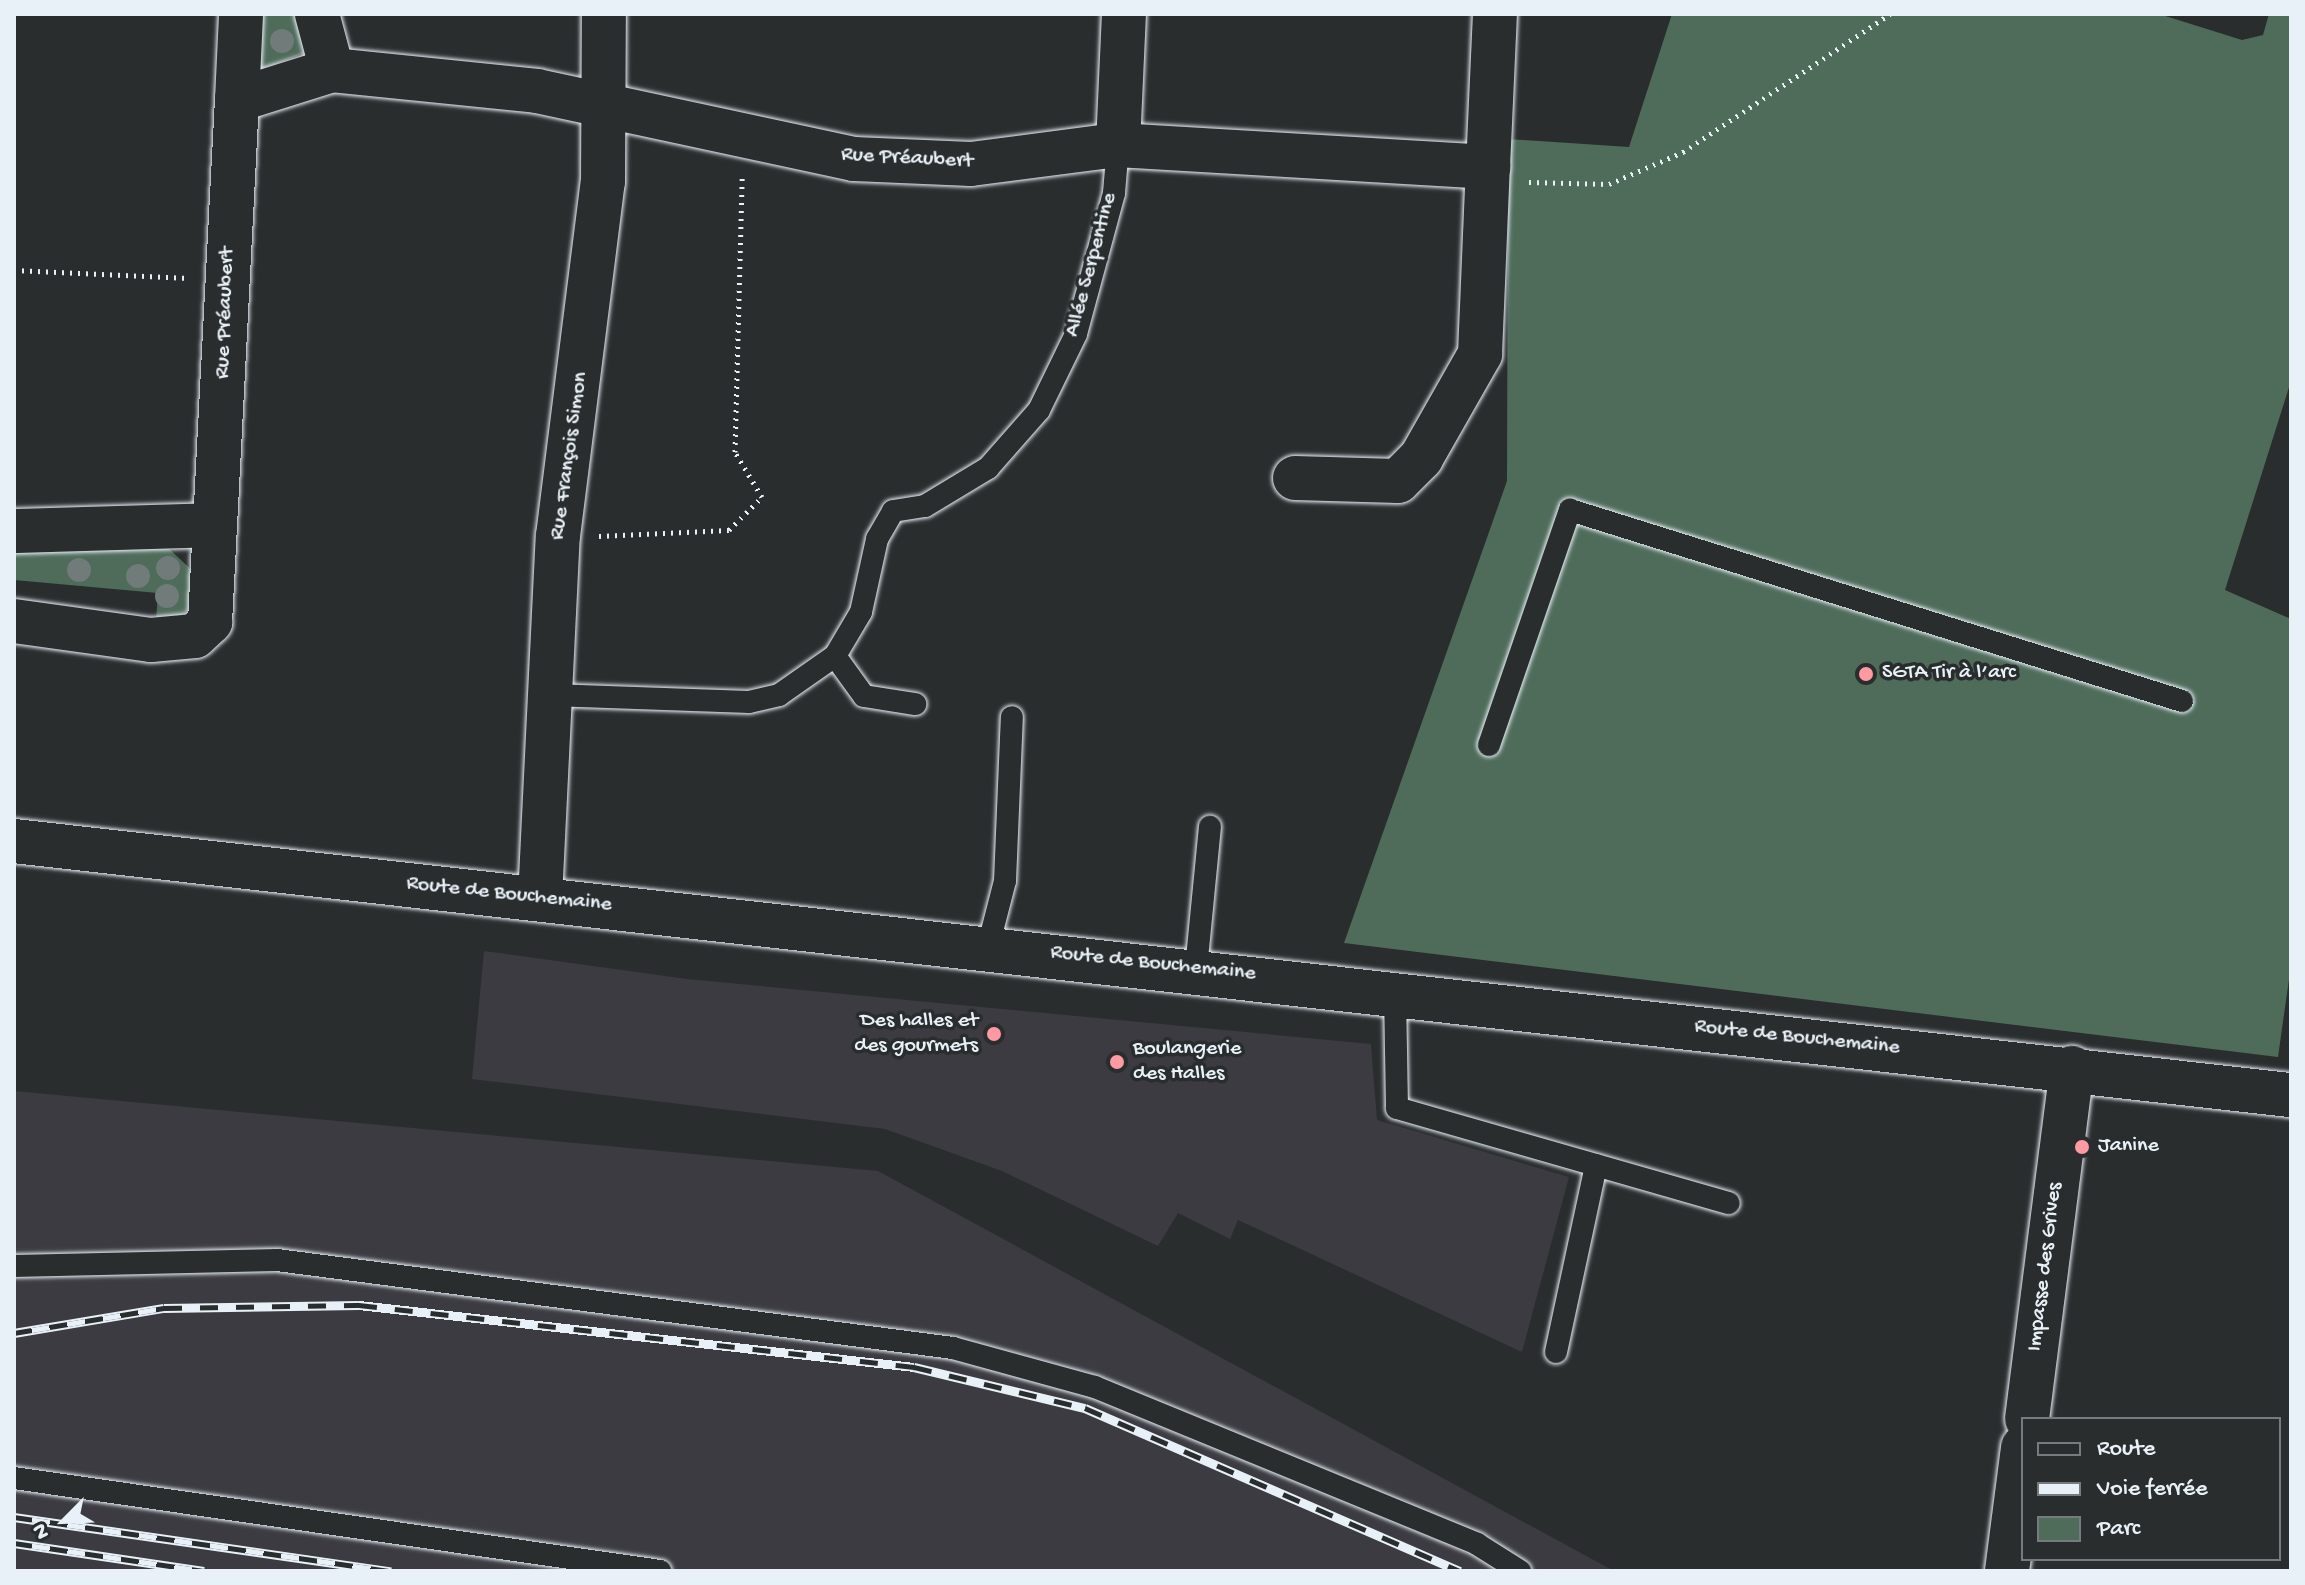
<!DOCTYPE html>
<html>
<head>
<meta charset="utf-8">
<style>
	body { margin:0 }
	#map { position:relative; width:2305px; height:1585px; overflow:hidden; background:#2a2d2e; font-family:"Gochi Hand",sans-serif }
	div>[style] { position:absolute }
	.built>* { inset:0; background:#3b3b41 }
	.green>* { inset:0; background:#4f6b5a }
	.path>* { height:5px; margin-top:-2.5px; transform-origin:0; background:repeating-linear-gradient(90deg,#e8f1f8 0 2px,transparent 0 8px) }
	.roads { filter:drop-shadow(0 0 2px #e8f1f8) drop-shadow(0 0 2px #e8f1f8) }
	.service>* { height:22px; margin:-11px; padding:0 11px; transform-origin:11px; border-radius:11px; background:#2a2d2e }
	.minor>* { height:44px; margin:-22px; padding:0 22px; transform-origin:22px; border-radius:22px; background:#2a2d2e }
	.tertiary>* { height:44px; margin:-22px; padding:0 22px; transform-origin:22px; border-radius:22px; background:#2a2d2e }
	.rail>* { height:9px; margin-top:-4.5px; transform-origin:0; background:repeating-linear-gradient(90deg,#2a2d2e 0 18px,#e8f1f8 0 36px); box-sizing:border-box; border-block:2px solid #e8f1f8 }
	.trees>* { width:24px; height:24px; margin:-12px; border-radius:50%; background:#717b7a }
	.dots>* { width:22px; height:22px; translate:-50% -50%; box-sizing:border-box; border:4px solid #2a2d2e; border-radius:50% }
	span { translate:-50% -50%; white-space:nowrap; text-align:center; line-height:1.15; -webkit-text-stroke:7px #2a2d2e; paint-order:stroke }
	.street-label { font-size:22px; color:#e8f1f8 }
	.poi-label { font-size:22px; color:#e8f1f8 }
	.left { translate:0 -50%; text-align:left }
	.right { translate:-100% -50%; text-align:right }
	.frame { position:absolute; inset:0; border:16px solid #e8f1f8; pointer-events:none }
	.legend { position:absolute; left:2021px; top:1417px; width:260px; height:144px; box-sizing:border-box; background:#2a2d2e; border:2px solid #767b7f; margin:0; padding:10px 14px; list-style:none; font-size:24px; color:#e8f1f8 }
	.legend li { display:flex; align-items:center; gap:16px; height:40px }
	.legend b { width:40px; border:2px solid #767b7f }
	.north { position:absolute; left:24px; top:1481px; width:80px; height:80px; -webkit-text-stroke:6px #2a2d2e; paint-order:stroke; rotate:246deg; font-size:22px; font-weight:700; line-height:32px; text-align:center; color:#e8f1f8 }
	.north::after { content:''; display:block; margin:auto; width:28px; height:36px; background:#e8f1f8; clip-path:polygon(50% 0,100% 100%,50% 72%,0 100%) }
</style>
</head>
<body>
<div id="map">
	<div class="built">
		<div style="clip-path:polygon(484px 951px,687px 979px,1371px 1044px,1377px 1120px,1569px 1177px,1522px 1352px,1238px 1220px,1230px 1239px,1178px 1213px,1158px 1246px,1002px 1171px,885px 1129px,472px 1079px)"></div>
		<div style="clip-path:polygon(14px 1091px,878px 1171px,1614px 1571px,14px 1571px)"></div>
	</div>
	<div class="green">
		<div style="clip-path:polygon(253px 14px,300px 14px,304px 53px,258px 71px)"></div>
		<div style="clip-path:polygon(1672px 14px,2159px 14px,2242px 40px,2263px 35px,2269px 14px,2291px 14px,2291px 381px,2225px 590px,2291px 619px,2291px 965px,2278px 1057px,1344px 943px,1507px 481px,1508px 139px,1629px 147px)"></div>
		<div style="clip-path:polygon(166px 546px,199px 577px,198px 599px,176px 621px,156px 621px,158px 593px,14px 580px,14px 548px)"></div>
	</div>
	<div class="path">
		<div style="left:1529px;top:182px;width:80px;rotate:1.4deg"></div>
		<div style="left:1609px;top:184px;width:81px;rotate:-23.4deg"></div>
		<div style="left:1683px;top:152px;width:249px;rotate:-33.7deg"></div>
		<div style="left:14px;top:270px;width:175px;rotate:2.6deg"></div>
		<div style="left:599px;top:536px;width:130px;rotate:-2.6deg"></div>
		<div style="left:729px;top:530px;width:47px;rotate:-45deg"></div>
		<div style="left:762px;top:497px;width:52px;rotate:-121deg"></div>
		<div style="left:735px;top:452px;width:276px;rotate:-88.5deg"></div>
	</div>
	<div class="roads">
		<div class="service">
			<div style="left:835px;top:656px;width:49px;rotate:54.1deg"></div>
			<div style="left:864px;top:696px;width:52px;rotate:8.9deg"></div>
			<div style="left:551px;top:695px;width:198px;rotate:2deg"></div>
			<div style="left:749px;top:702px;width:31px;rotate:-13deg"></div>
			<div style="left:779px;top:695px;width:68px;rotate:-34.9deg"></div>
			<div style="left:835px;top:656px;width:51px;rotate:-59.4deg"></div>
			<div style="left:861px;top:612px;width:75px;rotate:-77.6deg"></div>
			<div style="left:877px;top:539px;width:32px;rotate:-60deg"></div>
			<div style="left:893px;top:511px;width:32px;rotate:-9deg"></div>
			<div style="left:925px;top:506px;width:74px;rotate:-31.1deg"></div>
			<div style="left:988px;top:468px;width:77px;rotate:-48.7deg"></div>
			<div style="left:1039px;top:410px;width:85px;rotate:-64deg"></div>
			<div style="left:1076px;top:334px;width:146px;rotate:-74.9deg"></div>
			<div style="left:1114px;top:193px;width:48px;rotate:-85.2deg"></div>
			<div style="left:1489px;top:745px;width:249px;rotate:-71deg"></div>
			<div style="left:1570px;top:510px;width:641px;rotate:17.33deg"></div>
			<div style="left:988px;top:947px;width:68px;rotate:-75.6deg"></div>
			<div style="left:1005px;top:881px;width:164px;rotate:-87.6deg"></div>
			<div style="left:1196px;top:969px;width:143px;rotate:-84.4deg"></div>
			<div style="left:1395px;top:993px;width:115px;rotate:89deg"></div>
			<div style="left:1397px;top:1108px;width:345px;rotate:16deg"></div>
			<div style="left:14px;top:1266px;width:263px;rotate:-1.3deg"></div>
			<div style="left:277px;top:1260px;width:682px;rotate:7.42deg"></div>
			<div style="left:953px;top:1348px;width:147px;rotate:15.4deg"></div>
			<div style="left:1095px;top:1387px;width:413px;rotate:22.3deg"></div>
			<div style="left:1477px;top:1544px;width:51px;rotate:32.1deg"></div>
			<div style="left:1556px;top:1352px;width:191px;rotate:-77.9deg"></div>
			<div style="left:14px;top:1478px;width:653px;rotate:8.19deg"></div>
		</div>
		<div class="minor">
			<div style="left:317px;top:14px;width:58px;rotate:75deg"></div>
			<div style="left:237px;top:100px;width:86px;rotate:-87.3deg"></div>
			<div style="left:1118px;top:145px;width:131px;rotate:-87.4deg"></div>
			<div style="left:1295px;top:478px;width:103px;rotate:1.7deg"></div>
			<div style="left:1398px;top:481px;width:33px;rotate:-45deg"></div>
			<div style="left:1421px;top:458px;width:120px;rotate:-60.4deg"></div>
			<div style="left:1480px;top:354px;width:187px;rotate:-87.6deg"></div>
			<div style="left:14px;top:531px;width:199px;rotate:-1.7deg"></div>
			<div style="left:14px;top:621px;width:138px;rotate:7.9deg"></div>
			<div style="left:151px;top:640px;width:44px;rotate:-5.2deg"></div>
			<div style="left:195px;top:636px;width:21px;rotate:-43deg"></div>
			<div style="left:210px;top:622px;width:523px;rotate:-87.04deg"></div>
			<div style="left:237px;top:100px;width:100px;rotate:-17.5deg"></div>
			<div style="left:332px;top:70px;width:206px;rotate:5.8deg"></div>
			<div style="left:537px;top:91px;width:324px;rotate:12.1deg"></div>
			<div style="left:854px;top:159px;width:117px;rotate:2.4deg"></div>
			<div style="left:971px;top:164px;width:148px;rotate:-7.4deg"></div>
			<div style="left:1118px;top:145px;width:371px;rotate:3.4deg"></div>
			<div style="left:1488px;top:167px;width:153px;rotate:-87.4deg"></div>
			<div style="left:540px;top:899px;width:363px;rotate:-87.2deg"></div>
			<div style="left:558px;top:536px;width:357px;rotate:-82.8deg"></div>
			<div style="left:603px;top:182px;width:168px;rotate:-89.7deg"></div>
			<div style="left:2027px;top:1419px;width:354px;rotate:-82.7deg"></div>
			<div style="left:2007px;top:1571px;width:125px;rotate:-82.6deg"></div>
		</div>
		<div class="tertiary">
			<div style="left:14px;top:841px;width:2291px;rotate:6.37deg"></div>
		</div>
	</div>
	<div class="rail">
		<div style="left:14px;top:1333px;width:152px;rotate:-9.5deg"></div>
		<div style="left:164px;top:1308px;width:195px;rotate:-0.9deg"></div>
		<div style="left:359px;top:1305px;width:558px;rotate:6.37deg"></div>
		<div style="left:914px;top:1367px;width:176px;rotate:13.5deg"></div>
		<div style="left:1085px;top:1408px;width:409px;rotate:23.5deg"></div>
		<div style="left:14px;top:1517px;width:381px;rotate:8.2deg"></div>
		<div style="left:14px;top:1543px;width:192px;rotate:8.4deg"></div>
	</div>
	<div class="trees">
		<div style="left:282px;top:41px"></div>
		<div style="left:168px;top:568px"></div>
		<div style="left:79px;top:570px"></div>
		<div style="left:138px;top:576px"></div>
		<div style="left:167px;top:596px"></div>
	</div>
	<div class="dots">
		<div style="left:1866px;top:674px;background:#ff9aa2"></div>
		<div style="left:994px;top:1034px;background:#ff9aa2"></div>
		<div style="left:1117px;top:1062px;background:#ff9aa2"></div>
		<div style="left:2082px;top:1147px;background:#ff9aa2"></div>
	</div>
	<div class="street-label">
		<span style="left:907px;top:159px;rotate:3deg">Rue Préaubert</span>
		<span style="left:1092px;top:265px;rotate:-75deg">Allée Serpentine</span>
		<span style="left:226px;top:313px;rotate:-88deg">Rue Préaubert</span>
		<span style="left:570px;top:456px;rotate:-82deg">Rue François Simon</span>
		<span style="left:509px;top:895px;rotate:6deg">Route de Bouchemaine</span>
		<span style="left:1153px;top:964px;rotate:6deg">Route de Bouchemaine</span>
		<span style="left:1797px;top:1038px;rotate:6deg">Route de Bouchemaine</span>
		<span style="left:2046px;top:1267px;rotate:-83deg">Impasse des Grives</span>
	</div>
	<div class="poi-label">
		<span class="left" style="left:1882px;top:674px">SGTA Tir à l’arc</span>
		<span class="right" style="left:978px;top:1034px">Des halles et<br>des gourmets</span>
		<span class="left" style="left:1133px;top:1062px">Boulangerie<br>des Halles</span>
		<span class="left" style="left:2098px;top:1147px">Janine</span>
	</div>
	<div class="frame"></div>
	<ul class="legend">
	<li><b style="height:10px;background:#2a2d2e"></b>Route</li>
	<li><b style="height:10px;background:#e8f1f8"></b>Voie ferrée</li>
	<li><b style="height:22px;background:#4f6b5a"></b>Parc</li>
	</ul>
	<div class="north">N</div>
</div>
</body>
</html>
